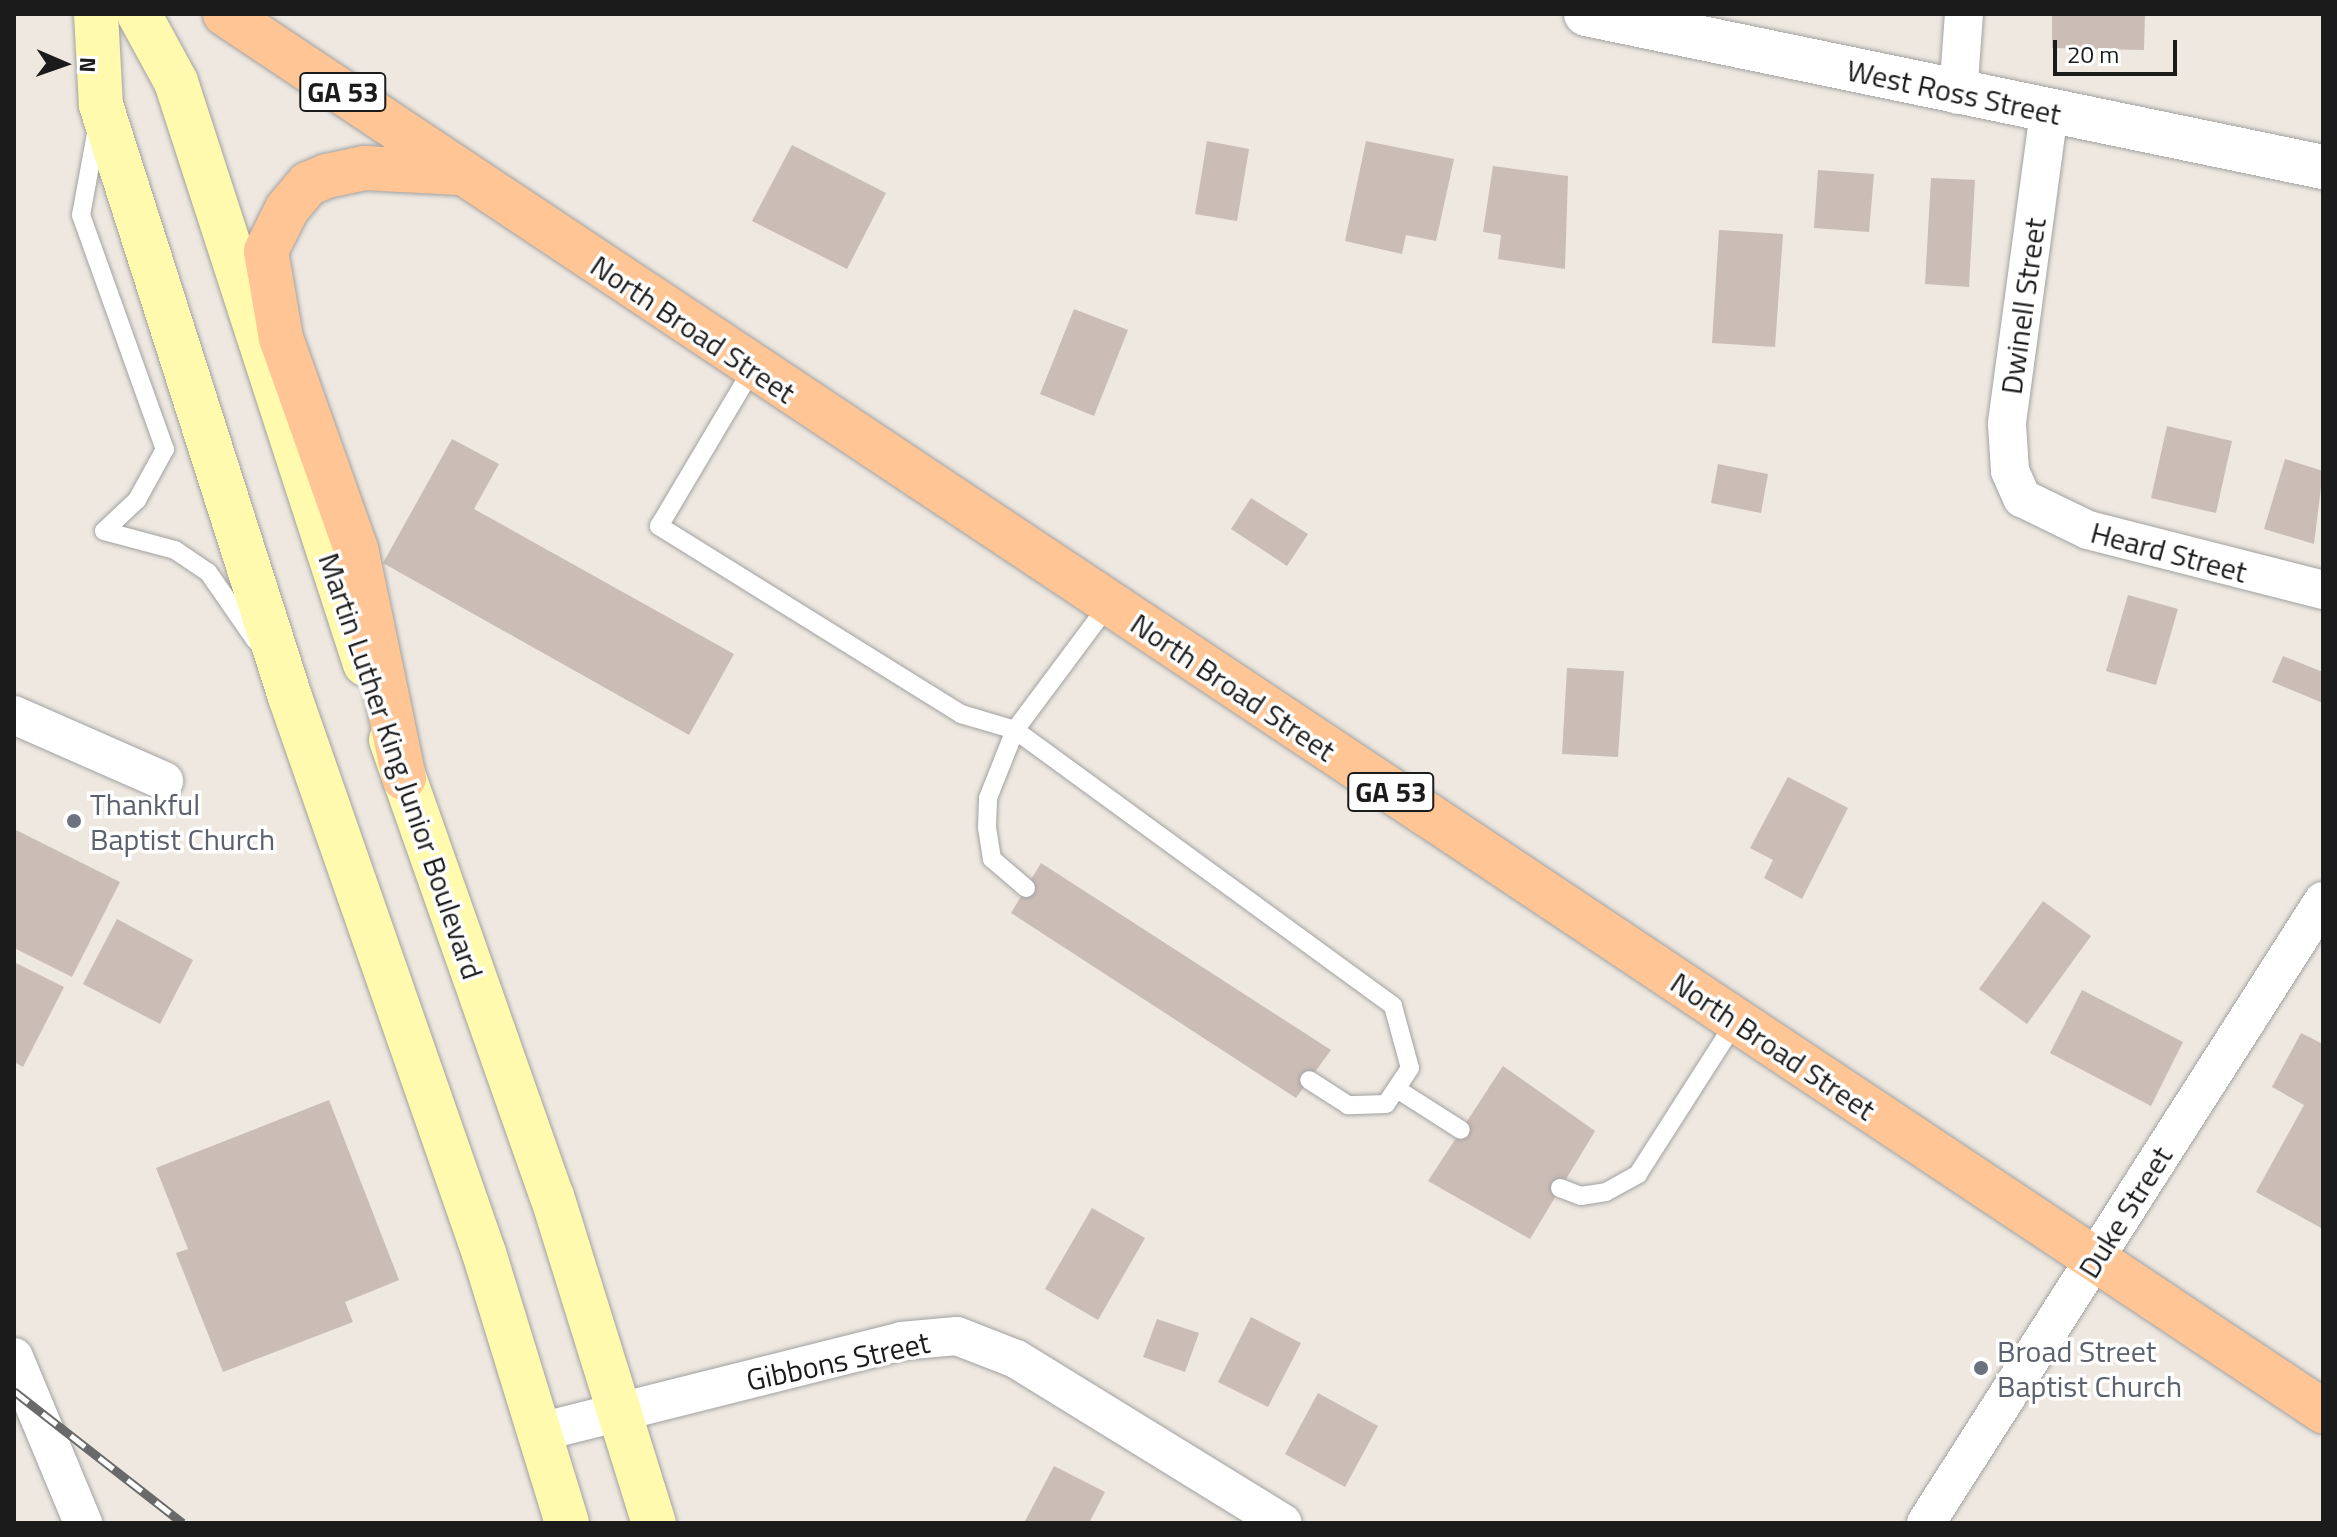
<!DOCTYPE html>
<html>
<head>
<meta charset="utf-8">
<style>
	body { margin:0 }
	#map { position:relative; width:2337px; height:1537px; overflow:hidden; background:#eee8e0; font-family:"Titillium Web",sans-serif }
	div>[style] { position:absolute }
	.building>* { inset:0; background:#cabdb6 }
	.roads { filter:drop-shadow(0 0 2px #a2a2a2) drop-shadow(0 0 2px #a2a2a2) }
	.service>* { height:18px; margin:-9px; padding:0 9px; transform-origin:9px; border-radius:9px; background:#fff }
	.minor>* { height:38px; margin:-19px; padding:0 19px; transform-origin:19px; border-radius:19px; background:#fff }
	.tertiary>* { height:44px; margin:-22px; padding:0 22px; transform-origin:22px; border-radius:22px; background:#fff }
	.secondary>* { height:44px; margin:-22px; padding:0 22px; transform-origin:22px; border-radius:22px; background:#fffaad }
	.primary>* { height:44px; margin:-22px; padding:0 22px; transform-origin:22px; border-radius:22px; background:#ffc594 }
	.rail>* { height:9px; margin-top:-4.5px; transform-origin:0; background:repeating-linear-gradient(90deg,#fff 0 18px,#696969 0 36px); box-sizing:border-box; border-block:2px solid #696969 }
	.dots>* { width:22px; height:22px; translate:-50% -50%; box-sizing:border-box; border:4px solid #fff; border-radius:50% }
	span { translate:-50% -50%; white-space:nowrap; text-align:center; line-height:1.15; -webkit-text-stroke:7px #fff; paint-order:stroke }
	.shield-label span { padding:2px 6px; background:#fff; border:2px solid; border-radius:6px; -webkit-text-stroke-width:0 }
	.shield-label { font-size:28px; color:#1b1b1b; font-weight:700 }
	.street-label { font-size:30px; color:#1b1b1b }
	.worship-label { font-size:30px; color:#5b616d }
	.left { translate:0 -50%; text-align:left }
	.frame { position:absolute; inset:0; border:16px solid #1b1b1b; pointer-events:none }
	.north { position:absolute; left:24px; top:24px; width:80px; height:80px; -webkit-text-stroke:6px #fff; paint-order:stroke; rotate:92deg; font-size:22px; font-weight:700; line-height:32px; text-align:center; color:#1b1b1b }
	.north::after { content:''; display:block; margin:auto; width:28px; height:36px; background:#1b1b1b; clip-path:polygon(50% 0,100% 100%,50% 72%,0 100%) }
	.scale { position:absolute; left:2053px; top:40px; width:124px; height:36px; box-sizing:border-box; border:4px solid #1b1b1b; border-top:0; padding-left:10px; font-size:24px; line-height:28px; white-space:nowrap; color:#1b1b1b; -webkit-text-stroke:6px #fff; paint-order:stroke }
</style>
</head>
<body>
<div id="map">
	<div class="building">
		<div style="clip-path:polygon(2052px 14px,2145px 14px,2144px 50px,2052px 48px)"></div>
		<div style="clip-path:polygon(1207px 141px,1249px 149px,1237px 221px,1195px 214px)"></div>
		<div style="clip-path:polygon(1366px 141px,1454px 159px,1436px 241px,1406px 235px,1402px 254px,1345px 241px)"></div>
		<div style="clip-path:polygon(792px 145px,886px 193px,847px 269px,752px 221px)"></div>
		<div style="clip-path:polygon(1493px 166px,1568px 176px,1565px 269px,1498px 259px,1501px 235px,1483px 232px)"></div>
		<div style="clip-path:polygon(1818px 170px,1874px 174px,1869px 232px,1814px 228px)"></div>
		<div style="clip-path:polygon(1931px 178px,1975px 180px,1969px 287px,1925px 284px)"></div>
		<div style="clip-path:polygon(1719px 230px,1783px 234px,1775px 347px,1712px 343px)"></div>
		<div style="clip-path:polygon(1074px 309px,1128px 330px,1094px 416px,1040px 394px)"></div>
		<div style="clip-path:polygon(2167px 426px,2232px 441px,2216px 513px,2151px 498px)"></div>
		<div style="clip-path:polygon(452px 439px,499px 464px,474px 509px,734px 654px,689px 735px,383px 563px)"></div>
		<div style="clip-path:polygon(2285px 459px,2323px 471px,2314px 544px,2264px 529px)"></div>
		<div style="clip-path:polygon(1718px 464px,1768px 474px,1761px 513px,1711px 503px)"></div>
		<div style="clip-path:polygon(1251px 498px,1308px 534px,1287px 566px,1231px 529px)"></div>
		<div style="clip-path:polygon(2128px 595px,2178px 609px,2156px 685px,2106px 671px)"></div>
		<div style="clip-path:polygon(2283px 656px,2323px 672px,2323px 703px,2272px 682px)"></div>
		<div style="clip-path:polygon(1567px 668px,1624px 671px,1618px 757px,1562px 754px)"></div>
		<div style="clip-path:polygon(1788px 777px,1848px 808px,1802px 899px,1764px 878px,1773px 860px,1750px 848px)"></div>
		<div style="clip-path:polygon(14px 829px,120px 882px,72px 977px,14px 948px)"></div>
		<div style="clip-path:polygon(1041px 863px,1331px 1050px,1296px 1098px,1011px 913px)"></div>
		<div style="clip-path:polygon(2043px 901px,2091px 936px,2027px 1024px,1979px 989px)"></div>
		<div style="clip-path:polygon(117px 919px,193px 960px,160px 1024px,83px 984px)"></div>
		<div style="clip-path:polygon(14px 962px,64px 987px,23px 1067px,14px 1062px)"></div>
		<div style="clip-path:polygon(2082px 990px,2183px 1042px,2151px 1106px,2050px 1053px)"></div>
		<div style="clip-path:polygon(2301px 1033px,2323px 1044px,2321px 1228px,2256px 1192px,2304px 1105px,2272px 1087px)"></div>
		<div style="clip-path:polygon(1503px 1066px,1595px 1131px,1530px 1239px,1428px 1181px)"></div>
		<div style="clip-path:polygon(329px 1100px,399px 1280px,345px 1302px,353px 1322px,223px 1372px,176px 1253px,188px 1249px,156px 1168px)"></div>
		<div style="clip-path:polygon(1092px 1208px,1145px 1238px,1098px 1320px,1045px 1289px)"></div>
		<div style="clip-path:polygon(1251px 1317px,1301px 1343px,1268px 1407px,1218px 1382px)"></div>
		<div style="clip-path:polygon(1157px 1319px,1199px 1333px,1185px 1372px,1143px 1357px)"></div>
		<div style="clip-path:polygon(1318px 1393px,1378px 1426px,1345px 1487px,1285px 1454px)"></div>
		<div style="clip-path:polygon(1054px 1466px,1105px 1492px,1089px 1523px,1024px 1523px)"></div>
	</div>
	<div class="roads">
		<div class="service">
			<div style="left:97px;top:128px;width:88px;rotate:100.4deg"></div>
			<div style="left:81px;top:215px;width:249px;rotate:70.3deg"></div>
			<div style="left:165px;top:449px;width:58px;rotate:118.8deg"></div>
			<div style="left:137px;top:500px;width:45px;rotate:136.8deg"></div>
			<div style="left:104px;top:531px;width:73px;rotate:15deg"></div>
			<div style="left:175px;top:550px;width:40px;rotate:34deg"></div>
			<div style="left:208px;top:572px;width:83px;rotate:55.3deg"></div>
			<div style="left:753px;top:368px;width:184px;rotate:120.7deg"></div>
			<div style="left:659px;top:526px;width:356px;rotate:31.9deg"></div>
			<div style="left:961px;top:714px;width:56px;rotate:16.5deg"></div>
			<div style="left:1015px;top:730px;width:157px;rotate:-53.3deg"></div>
			<div style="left:1026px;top:888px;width:45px;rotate:-139.5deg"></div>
			<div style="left:992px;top:859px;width:31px;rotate:-99deg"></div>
			<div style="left:987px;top:828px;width:30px;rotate:-88deg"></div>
			<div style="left:988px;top:798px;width:73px;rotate:-68.3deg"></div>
			<div style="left:1015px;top:730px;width:468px;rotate:36.1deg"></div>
			<div style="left:1393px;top:1006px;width:64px;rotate:74.7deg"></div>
			<div style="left:1410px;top:1068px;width:43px;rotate:123.7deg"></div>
			<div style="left:1386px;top:1104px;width:38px;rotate:178deg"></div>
			<div style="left:1348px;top:1105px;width:46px;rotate:-147.3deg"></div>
			<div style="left:1400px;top:1091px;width:72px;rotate:32.6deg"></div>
			<div style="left:1560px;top:1188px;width:22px;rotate:21deg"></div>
			<div style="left:1581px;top:1196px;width:25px;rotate:-9deg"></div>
			<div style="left:1606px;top:1192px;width:37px;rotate:-29deg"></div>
			<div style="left:1638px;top:1174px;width:182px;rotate:-57.4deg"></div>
		</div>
		<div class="minor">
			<div style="left:1958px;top:95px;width:81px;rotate:-85.8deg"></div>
			<div style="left:2049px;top:112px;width:315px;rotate:97.7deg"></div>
			<div style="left:2007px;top:424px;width:47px;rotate:86.3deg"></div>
			<div style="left:2010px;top:471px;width:30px;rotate:66deg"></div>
			<div style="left:2022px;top:498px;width:73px;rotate:25.9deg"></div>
			<div style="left:2088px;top:530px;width:243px;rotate:14.3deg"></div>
			<div style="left:14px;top:715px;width:164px;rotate:23.7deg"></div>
			<div style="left:14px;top:1357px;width:180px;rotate:67.4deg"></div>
			<div style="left:540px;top:1432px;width:372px;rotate:-14.1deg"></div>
			<div style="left:901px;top:1341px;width:56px;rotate:-5.1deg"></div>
			<div style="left:957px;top:1336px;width:63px;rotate:21.3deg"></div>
			<div style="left:1016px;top:1359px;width:313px;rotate:31.6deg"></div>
			<div style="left:1926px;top:1523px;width:738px;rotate:-57.45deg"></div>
		</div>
		<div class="tertiary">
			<div style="left:1586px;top:14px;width:753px;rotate:11.73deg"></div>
		</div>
		<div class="secondary">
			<div style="left:96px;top:14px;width:91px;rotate:86.9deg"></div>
			<div style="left:101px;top:105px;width:621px;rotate:72.29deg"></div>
			<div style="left:290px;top:697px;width:589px;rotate:70.77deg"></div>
			<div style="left:484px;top:1253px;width:282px;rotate:72.9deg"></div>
			<div style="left:139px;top:14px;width:77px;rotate:61.4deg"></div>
			<div style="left:176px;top:82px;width:612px;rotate:72.01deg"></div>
			<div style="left:391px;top:740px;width:484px;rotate:70.6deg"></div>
			<div style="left:552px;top:1196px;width:343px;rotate:72.7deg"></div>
		</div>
		<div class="primary">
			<div style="left:225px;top:14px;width:2521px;rotate:33.66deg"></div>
			<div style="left:404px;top:778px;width:234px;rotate:-101.8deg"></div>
			<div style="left:356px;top:549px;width:224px;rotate:-109.6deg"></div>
			<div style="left:281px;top:338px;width:88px;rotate:-99.8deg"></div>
			<div style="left:266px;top:251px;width:47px;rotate:-63.4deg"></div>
			<div style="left:287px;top:209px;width:33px;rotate:-50deg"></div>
			<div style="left:308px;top:184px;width:21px;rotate:-23deg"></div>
			<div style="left:327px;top:176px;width:39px;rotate:-12deg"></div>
			<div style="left:365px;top:168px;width:93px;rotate:3.1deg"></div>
		</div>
	</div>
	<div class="rail">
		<div style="left:14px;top:1391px;width:214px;rotate:38deg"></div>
	</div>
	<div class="dots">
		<div style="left:74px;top:821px;background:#6b7280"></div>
		<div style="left:1981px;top:1368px;background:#6b7280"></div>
	</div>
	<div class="shield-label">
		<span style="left:343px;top:92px">GA 53</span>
		<span style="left:1391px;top:792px">GA 53</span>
	</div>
	<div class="street-label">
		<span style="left:1954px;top:92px;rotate:12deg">West Ross Street</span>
		<span style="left:2023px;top:306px;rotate:-82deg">Dwinell Street</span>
		<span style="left:693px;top:329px;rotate:34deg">North Broad Street</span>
		<span style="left:2169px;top:552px;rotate:15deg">Heard Street</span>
		<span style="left:1233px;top:687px;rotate:34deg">North Broad Street</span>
		<span style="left:401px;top:766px;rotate:71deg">Martin Luther King Junior Boulevard</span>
		<span style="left:1773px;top:1046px;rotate:34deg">North Broad Street</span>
		<span style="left:2125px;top:1212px;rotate:-58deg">Duke Street</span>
		<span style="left:838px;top:1361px;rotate:-12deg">Gibbons Street</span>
	</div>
	<div class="worship-label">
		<span class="left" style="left:90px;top:821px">Thankful<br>Baptist Church</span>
		<span class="left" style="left:1997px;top:1368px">Broad Street<br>Baptist Church</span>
	</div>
	<div class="frame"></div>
	<div class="north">N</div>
	<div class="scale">20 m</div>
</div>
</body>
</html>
